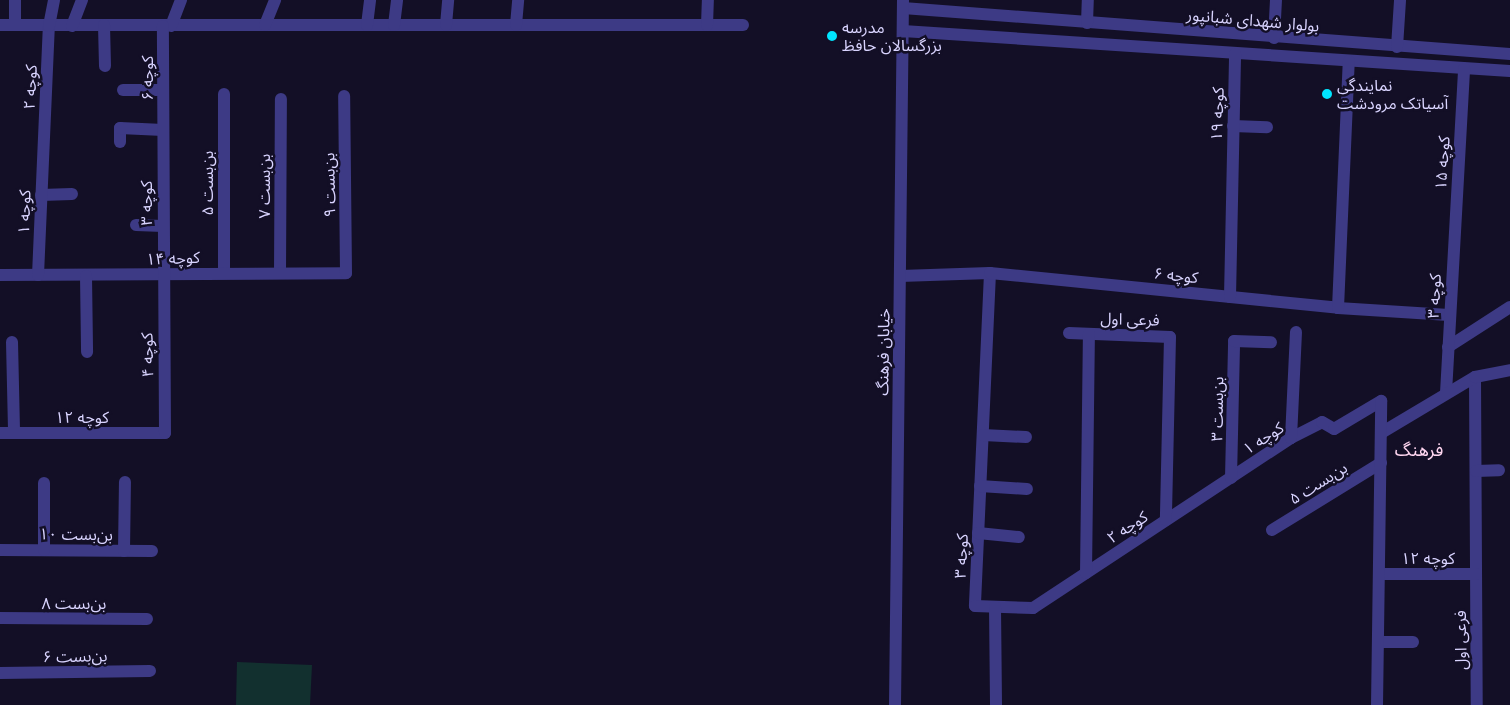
<!DOCTYPE html>
<html>
<head>
<meta charset="utf-8">
<style>
	body { margin:0 }
	#map { position:relative; width:1510px; height:705px; overflow:hidden; background:#130f26; font-family:"PT Sans","Noto Sans Arabic",sans-serif }
	div>[style] { position:absolute }
	.green>* { inset:0; background:#12302f }
	.minor>* { height:12px; margin:-6px; padding:0 6px; transform-origin:6px; border-radius:6px; background:#3d3a85 }
	.dots>* { width:14px; height:14px; translate:-50% -50%; box-sizing:border-box; border:2px solid #130f26; border-radius:50% }
	span { translate:-50% -50%; white-space:nowrap; text-align:center; line-height:1.15; -webkit-text-stroke:5px #130f26; paint-order:stroke }
	.street-label { font-size:16px; color:#d9d4ff }
	.poi-label { font-size:16px; color:#d9d4ff }
	.left { translate:0 -50%; text-align:left }
	.neighbourhood-label { font-size:18px; color:#ffd6f0 }
</style>
</head>
<body>
<div id="map">
	<div class="green">
		<div style="clip-path:polygon(237px 662px,312px 665px,310px 705px,236px 705px)"></div>
	</div>
	<div class="minor">
		<div style="left:15px;top:0;width:25px;rotate:90deg"></div>
		<div style="left:903px;top:8px;width:609px;rotate:4.33deg"></div>
		<div style="left:1087px;top:23px;width:23px;rotate:-88deg"></div>
		<div style="left:0;top:25px;width:743px"></div>
		<div style="left:104px;top:25px;width:41px;rotate:88.6deg"></div>
		<div style="left:265px;top:25px;width:27px;rotate:-68deg"></div>
		<div style="left:367px;top:25px;width:25px;rotate:-83deg"></div>
		<div style="left:394px;top:25px;width:25px;rotate:-83deg"></div>
		<div style="left:446px;top:25px;width:25px;rotate:-85deg"></div>
		<div style="left:516px;top:25px;width:25px;rotate:-85deg"></div>
		<div style="left:707px;top:25px;width:25px;rotate:-88deg"></div>
		<div style="left:72px;top:26px;width:28px;rotate:-69deg"></div>
		<div style="left:171px;top:26px;width:28px;rotate:-69deg"></div>
		<div style="left:903px;top:31px;width:608px;rotate:3.77deg"></div>
		<div style="left:1274px;top:38px;width:38px;rotate:-87deg"></div>
		<div style="left:1397px;top:47px;width:47px;rotate:-86.3deg"></div>
		<div style="left:123px;top:90px;width:40px"></div>
		<div style="left:1233px;top:126px;width:34px;rotate:2deg"></div>
		<div style="left:120px;top:142px;width:14px;rotate:-90deg"></div>
		<div style="left:120px;top:128px;width:43px;rotate:2.7deg"></div>
		<div style="left:41px;top:195px;width:31px;rotate:-2deg"></div>
		<div style="left:136px;top:225px;width:27px;rotate:2deg"></div>
		<div style="left:224px;top:272px;width:178px;rotate:-90deg"></div>
		<div style="left:280px;top:273px;width:174px;rotate:-89.7deg"></div>
		<div style="left:990px;top:273px;width:333px;rotate:92.6deg"></div>
		<div style="left:975px;top:606px;width:58px;rotate:2deg"></div>
		<div style="left:1033px;top:608px;width:309px;rotate:-33.4deg"></div>
		<div style="left:1291px;top:438px;width:35px;rotate:-27deg"></div>
		<div style="left:1322px;top:422px;width:14px;rotate:30deg"></div>
		<div style="left:1334px;top:429px;width:55px;rotate:-30.8deg"></div>
		<div style="left:0;top:275px;width:346px;rotate:-0.3deg"></div>
		<div style="left:346px;top:273px;width:177px;rotate:-90.6deg"></div>
		<div style="left:38px;top:275px;width:249px;rotate:-87.5deg"></div>
		<div style="left:49px;top:26px;width:26px;rotate:-79deg"></div>
		<div style="left:86px;top:276px;width:76px;rotate:89.2deg"></div>
		<div style="left:900px;top:276px;width:90px;rotate:-1.9deg"></div>
		<div style="left:990px;top:273px;width:350px;rotate:5.7deg"></div>
		<div style="left:1338px;top:308px;width:111px;rotate:3.6deg"></div>
		<div style="left:1230px;top:297px;width:243px;rotate:-88.8deg"></div>
		<div style="left:1338px;top:308px;width:247px;rotate:-87.5deg"></div>
		<div style="left:1069px;top:333px;width:101px;rotate:2.3deg"></div>
		<div style="left:1170px;top:337px;width:183px;rotate:91.3deg"></div>
		<div style="left:12px;top:342px;width:91px;rotate:88.7deg"></div>
		<div style="left:1448px;top:347px;width:74px;rotate:-32.8deg"></div>
		<div style="left:1475px;top:377px;width:328px;rotate:89.7deg"></div>
		<div style="left:1446px;top:393px;width:325px;rotate:-86.8deg"></div>
		<div style="left:0;top:433px;width:165px"></div>
		<div style="left:165px;top:433px;width:407px;rotate:-90.3deg"></div>
		<div style="left:1381px;top:433px;width:109px;rotate:-30.8deg"></div>
		<div style="left:1475px;top:377px;width:36px;rotate:-11deg"></div>
		<div style="left:983px;top:435px;width:43px;rotate:2.7deg"></div>
		<div style="left:1291px;top:438px;width:106px;rotate:-87.3deg"></div>
		<div style="left:1476px;top:471px;width:23px;rotate:-2deg"></div>
		<div style="left:1231px;top:478px;width:137px;rotate:-88.7deg"></div>
		<div style="left:1234px;top:341px;width:37px;rotate:2deg"></div>
		<div style="left:980px;top:486px;width:47px;rotate:3.7deg"></div>
		<div style="left:1272px;top:530px;width:128px;rotate:-31.6deg"></div>
		<div style="left:978px;top:533px;width:41px;rotate:5.6deg"></div>
		<div style="left:0;top:550px;width:152px;rotate:0.4deg"></div>
		<div style="left:44px;top:550px;width:67px;rotate:-90deg"></div>
		<div style="left:124px;top:551px;width:69px;rotate:-89.2deg"></div>
		<div style="left:1086px;top:573px;width:239px;rotate:-89.3deg"></div>
		<div style="left:1379px;top:574px;width:97px"></div>
		<div style="left:995px;top:607px;width:98px;rotate:89.4deg"></div>
		<div style="left:0;top:618px;width:147px;rotate:0.4deg"></div>
		<div style="left:1378px;top:642px;width:35px"></div>
		<div style="left:0;top:673px;width:150px;rotate:-0.8deg"></div>
		<div style="left:895px;top:705px;width:705px;rotate:-89.35deg"></div>
		<div style="left:1377px;top:705px;width:304px;rotate:-89.2deg"></div>
	</div>
	<div class="dots">
		<div style="left:832px;top:36px;background:#00e5ff"></div>
		<div style="left:1327px;top:94px;background:#00e5ff"></div>
	</div>
	<div class="street-label">
		<span style="left:1253px;top:20px;rotate:5deg">بولوار شهدای شبانپور</span>
		<span style="left:147px;top:78px;rotate:-90deg">کوچه ۶</span>
		<span style="left:30px;top:87px;rotate:-87deg">کوچه ۲</span>
		<span style="left:1217px;top:114px;rotate:-88deg">کوچه ۱۹</span>
		<span style="left:1442px;top:163px;rotate:-86deg">کوچه ۱۵</span>
		<span style="left:207px;top:183px;rotate:-90deg">بن‌بست ۵</span>
		<span style="left:329px;top:185px;rotate:-91deg">بن‌بست ۹</span>
		<span style="left:264px;top:186px;rotate:-90deg">بن‌بست ۷</span>
		<span style="left:146px;top:203px;rotate:-90deg">کوچه ۳</span>
		<span style="left:24px;top:212px;rotate:-88deg">کوچه ۱</span>
		<span style="left:173px;top:258px;rotate:-2deg">کوچه ۱۴</span>
		<span style="left:1176px;top:275px;rotate:6deg">کوچه ۶</span>
		<span style="left:1434px;top:296px;rotate:-87deg">کوچه ۳</span>
		<span style="left:1130px;top:319px;rotate:2deg">فرعی اول</span>
		<span style="left:883px;top:352px;rotate:-89deg">خیابان فرهنگ</span>
		<span style="left:147px;top:355px;rotate:-91deg">کوچه ۴</span>
		<span style="left:1217px;top:409px;rotate:-89deg">بن‌بست ۳</span>
		<span style="left:82px;top:417px">کوچه ۱۲</span>
		<span style="left:1263px;top:438px;rotate:-33deg">کوچه ۱</span>
		<span style="left:1318px;top:483px;rotate:-32deg">بن‌بست ۵</span>
		<span style="left:1127px;top:527px;rotate:-33deg">کوچه ۲</span>
		<span style="left:76px;top:534px;rotate:1deg">بن‌بست ۱۰</span>
		<span style="left:961px;top:556px;rotate:-87deg">کوچه ۳</span>
		<span style="left:1428px;top:558px">کوچه ۱۲</span>
		<span style="left:74px;top:603px">بن‌بست ۸</span>
		<span style="left:1460px;top:640px;rotate:-90deg">فرعی اول</span>
		<span style="left:75px;top:656px;rotate:-1deg">بن‌بست ۶</span>
	</div>
	<div class="poi-label">
		<span class="left" style="left:842px;top:36px">مدرسه<br>بزرگسالان حافظ</span>
		<span class="left" style="left:1337px;top:94px">نمایندگی<br>آسیاتک مرودشت</span>
	</div>
	<div class="neighbourhood-label">
		<span style="left:1419px;top:450px">فرهنگ</span>
	</div>
</div>
</body>
</html>
